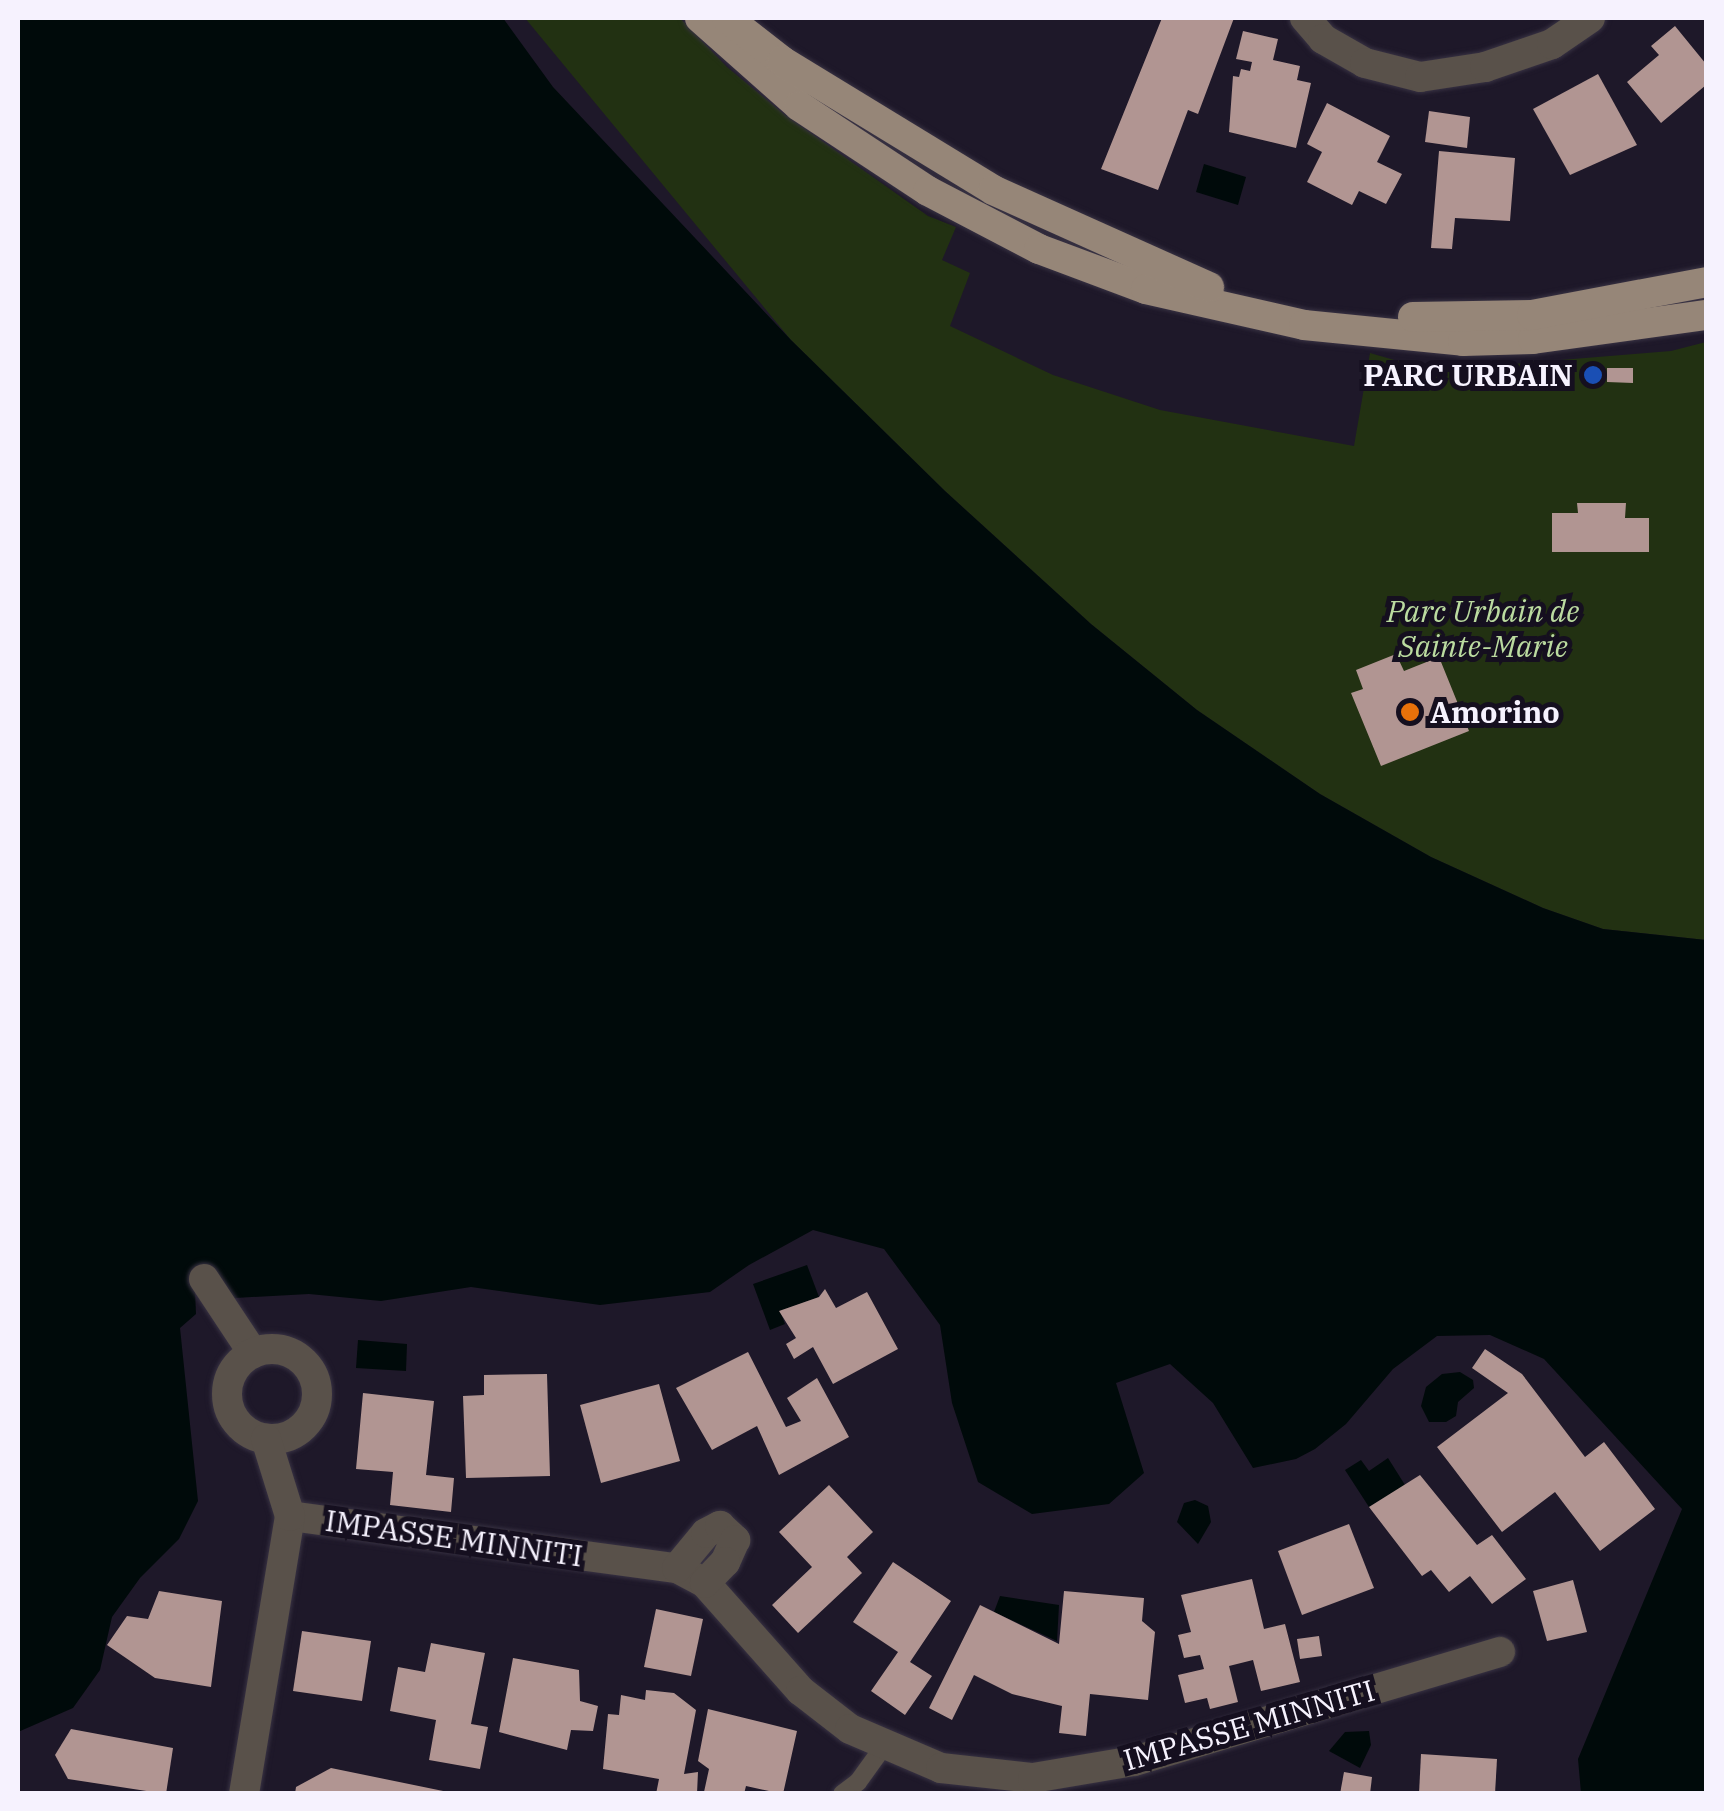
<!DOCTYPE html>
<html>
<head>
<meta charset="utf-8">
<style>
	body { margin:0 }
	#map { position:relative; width:1724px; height:1811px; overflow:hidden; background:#1e1829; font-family:"IBM Plex Serif",serif }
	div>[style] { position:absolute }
	.green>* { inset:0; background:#223112 }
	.water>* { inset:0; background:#000a0a }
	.building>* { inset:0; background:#b19592 }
	.roads { filter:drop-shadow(0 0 2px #383243) drop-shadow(0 0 2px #383243) }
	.service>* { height:18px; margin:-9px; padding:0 9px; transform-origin:9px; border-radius:9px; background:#59514a }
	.minor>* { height:30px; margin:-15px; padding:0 15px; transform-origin:15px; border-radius:15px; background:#59514a }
	.minor>.ring { margin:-15px; padding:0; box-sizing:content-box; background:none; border:30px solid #59514a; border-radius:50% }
	.primary>* { height:30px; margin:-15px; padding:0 15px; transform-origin:15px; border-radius:15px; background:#968678 }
	.dots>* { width:28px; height:28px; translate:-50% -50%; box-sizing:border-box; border:5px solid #150f1f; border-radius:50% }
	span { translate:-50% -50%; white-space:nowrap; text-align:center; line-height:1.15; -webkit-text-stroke:10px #150f1f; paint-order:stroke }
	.poi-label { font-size:30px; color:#f6f2fe; font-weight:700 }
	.right { translate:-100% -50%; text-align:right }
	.left { translate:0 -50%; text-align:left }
	.park-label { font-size:30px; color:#bbdba0; font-style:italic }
	.street-label { font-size:30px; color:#f6f2fe }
	.frame { position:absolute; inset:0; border:20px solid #f6f2fe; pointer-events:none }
</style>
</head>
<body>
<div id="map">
	<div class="green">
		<div style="clip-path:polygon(525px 18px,680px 18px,727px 67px,784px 114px,928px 216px,956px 227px,942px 260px,970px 273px,950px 326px,1053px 375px,1160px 410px,1354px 446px,1370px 353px,1415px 366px,1489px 366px,1671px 351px,1706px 342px,1706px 940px,1603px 929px,1543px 908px,1431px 857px,1320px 794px,1197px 710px,1091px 624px,945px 491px,791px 340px)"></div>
	</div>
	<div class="water">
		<div style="clip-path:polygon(18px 18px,503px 18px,553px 87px,791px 340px,945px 491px,1091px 624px,1197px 710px,1320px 794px,1431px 857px,1543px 908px,1603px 929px,1706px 940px,1706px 1793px,1581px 1793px,1578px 1759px,1682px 1509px,1544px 1359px,1490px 1335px,1437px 1336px,1393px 1369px,1346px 1424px,1315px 1449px,1296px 1459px,1253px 1468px,1213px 1403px,1170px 1364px,1116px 1383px,1144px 1473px,1109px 1504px,1032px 1514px,978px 1482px,952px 1403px,940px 1325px,884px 1249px,813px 1230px,749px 1265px,710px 1292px,600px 1305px,471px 1287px,381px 1301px,309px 1294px,235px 1298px,228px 1293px,195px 1291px,196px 1314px,180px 1328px,198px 1501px,179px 1539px,140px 1578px,112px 1617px,100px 1670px,73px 1708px,18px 1732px)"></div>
		<div style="clip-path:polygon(1204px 164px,1246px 177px,1238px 205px,1196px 192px)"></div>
		<div style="clip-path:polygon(807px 1265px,819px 1297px,780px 1311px,785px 1324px,770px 1330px,753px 1284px)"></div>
		<div style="clip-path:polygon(358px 1340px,407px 1344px,406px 1371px,356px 1368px)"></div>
		<div style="clip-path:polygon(1460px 1372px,1473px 1380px,1474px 1388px,1458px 1402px,1456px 1416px,1446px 1422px,1429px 1422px,1421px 1406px,1426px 1387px,1442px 1374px)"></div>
		<div style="clip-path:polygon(1388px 1458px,1405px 1485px,1369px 1507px,1345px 1470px,1361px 1460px,1369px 1471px)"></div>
		<div style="clip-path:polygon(1195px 1500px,1208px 1506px,1211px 1522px,1198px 1544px,1177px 1522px,1184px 1503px)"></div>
		<div style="clip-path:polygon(1000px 1596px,1059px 1605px,1057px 1641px,994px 1612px)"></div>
		<div style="clip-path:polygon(1369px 1731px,1371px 1745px,1360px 1768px,1329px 1751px,1345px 1732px)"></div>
	</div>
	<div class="building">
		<div style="clip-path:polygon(1162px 18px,1234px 18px,1198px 114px,1188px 110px,1158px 190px,1101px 169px)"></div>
		<div style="clip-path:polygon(1675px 26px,1706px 64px,1706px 85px,1661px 123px,1627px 82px,1659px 55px,1651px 46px)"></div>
		<div style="clip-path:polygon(1243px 31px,1278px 39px,1273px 60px,1300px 66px,1297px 80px,1311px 83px,1296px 148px,1229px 132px,1233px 76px,1239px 77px,1241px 69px,1250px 71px,1252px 62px,1236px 59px)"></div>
		<div style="clip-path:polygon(1598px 74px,1637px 145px,1570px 175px,1533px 109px)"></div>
		<div style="clip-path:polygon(1327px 103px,1390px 136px,1377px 162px,1402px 174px,1386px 204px,1359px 191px,1352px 205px,1307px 182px,1322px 152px,1307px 144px)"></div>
		<div style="clip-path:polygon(1429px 111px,1470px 117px,1467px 148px,1425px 142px)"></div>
		<div style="clip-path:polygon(1439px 151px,1515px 158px,1510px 221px,1455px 218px,1452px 249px,1431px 248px)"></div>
		<div style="clip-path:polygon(1607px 368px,1633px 368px,1633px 383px,1607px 382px)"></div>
		<div style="clip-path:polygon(1577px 503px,1626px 503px,1625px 518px,1649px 518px,1649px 552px,1552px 552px,1552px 513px,1578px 513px)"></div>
		<div style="clip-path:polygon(1396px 654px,1404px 671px,1439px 657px,1469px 731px,1381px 766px,1351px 693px,1363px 689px,1356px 670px)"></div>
		<div style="clip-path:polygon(825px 1289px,836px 1308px,867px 1292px,898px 1349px,833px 1384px,813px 1347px,794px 1359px,786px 1344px,796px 1338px,779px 1311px,819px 1297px)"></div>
		<div style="clip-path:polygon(1485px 1349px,1522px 1374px,1585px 1457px,1604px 1442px,1655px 1509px,1600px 1551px,1555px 1492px,1502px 1532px,1437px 1447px,1508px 1393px,1472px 1368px)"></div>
		<div style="clip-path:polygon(748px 1352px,786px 1427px,801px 1421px,787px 1398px,817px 1378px,849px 1437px,779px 1475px,757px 1426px,712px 1450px,676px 1388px)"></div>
		<div style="clip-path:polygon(547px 1374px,550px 1476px,466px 1478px,463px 1396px,484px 1395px,484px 1375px)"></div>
		<div style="clip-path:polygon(659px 1384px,680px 1461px,601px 1483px,580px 1405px)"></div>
		<div style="clip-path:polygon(363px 1393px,434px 1401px,426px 1475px,454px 1478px,451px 1512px,390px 1505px,393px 1472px,356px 1469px)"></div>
		<div style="clip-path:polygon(1420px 1475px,1477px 1545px,1492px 1535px,1526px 1579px,1492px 1604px,1470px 1576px,1449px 1592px,1431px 1570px,1422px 1576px,1369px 1507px)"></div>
		<div style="clip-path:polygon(829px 1485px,873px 1532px,847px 1557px,862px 1573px,798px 1633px,772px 1605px,812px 1567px,779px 1532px)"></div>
		<div style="clip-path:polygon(1349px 1524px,1374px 1588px,1302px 1615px,1278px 1551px)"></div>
		<div style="clip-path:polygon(893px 1562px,951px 1601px,910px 1662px,932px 1676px,905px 1715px,871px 1691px,898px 1652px,853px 1622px)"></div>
		<div style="clip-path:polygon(1252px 1579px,1264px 1629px,1285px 1624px,1300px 1682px,1261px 1691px,1253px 1660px,1229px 1666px,1238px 1702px,1210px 1709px,1207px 1698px,1185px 1703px,1178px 1675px,1204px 1669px,1200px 1655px,1184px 1658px,1178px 1635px,1191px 1632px,1181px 1595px)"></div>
		<div style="clip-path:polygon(1573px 1580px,1587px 1632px,1547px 1641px,1533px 1591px)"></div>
		<div style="clip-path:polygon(159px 1591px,222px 1601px,211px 1687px,155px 1678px,107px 1645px,127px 1616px,148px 1619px)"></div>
		<div style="clip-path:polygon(1064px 1591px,1144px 1598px,1142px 1621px,1155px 1632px,1148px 1700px,1090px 1694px,1086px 1736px,1059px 1733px,1062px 1706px,1012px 1694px,974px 1675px,952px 1720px,929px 1708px,980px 1605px,1059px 1644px)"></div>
		<div style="clip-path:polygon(656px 1609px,703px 1619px,691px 1676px,644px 1667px)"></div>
		<div style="clip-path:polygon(302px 1631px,371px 1641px,362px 1701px,293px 1691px)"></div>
		<div style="clip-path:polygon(1319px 1636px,1322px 1656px,1300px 1659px,1297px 1639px)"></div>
		<div style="clip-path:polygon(431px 1643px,485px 1653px,471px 1724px,488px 1727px,480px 1769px,429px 1760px,436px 1720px,390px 1711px,398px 1667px,425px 1672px)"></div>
		<div style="clip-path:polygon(513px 1658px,579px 1670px,580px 1701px,598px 1706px,593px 1731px,571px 1730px,567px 1750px,499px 1732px)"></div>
		<div style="clip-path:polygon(646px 1690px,674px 1693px,696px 1710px,684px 1774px,698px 1772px,697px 1794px,656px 1794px,659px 1779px,603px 1769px,608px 1714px,619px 1715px,621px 1695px,645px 1700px)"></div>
		<div style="clip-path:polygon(708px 1709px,797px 1731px,783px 1794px,746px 1786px,744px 1794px,704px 1792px,709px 1769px,698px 1761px)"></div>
		<div style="clip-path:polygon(71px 1729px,173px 1748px,166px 1794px,68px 1779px,55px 1755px)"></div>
		<div style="clip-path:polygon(1421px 1754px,1497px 1759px,1495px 1794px,1419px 1794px)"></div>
		<div style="clip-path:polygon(331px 1768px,448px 1792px,448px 1794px,295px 1794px,296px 1787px)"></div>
		<div style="clip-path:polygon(1344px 1772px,1372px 1777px,1370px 1794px,1340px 1794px)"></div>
	</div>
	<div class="roads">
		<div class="service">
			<div style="left:842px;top:1794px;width:20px;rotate:-37deg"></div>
			<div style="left:858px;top:1782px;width:44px;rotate:-54.2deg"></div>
		</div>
		<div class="minor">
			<div style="left:1305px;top:18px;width:28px;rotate:49deg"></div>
			<div style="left:1323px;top:39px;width:48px;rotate:29.7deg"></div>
			<div style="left:1365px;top:63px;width:57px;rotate:14.3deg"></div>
			<div style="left:1420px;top:77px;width:66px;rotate:-8.7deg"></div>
			<div style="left:1485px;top:67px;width:71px;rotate:-18.9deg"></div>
			<div style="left:1552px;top:44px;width:46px;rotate:-34.4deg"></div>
			<div style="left:204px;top:1279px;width:89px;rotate:56.5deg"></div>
			<div class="ring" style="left:227px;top:1349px;width:60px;height:60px"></div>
			<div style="left:290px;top:1516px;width:390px;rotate:7.7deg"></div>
			<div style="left:677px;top:1568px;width:32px;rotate:28deg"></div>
			<div style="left:705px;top:1583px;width:144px;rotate:48.4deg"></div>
			<div style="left:801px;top:1691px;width:62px;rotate:37.8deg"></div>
			<div style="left:850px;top:1729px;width:99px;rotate:23.2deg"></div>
			<div style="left:941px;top:1768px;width:93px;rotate:6.2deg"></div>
			<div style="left:1033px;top:1778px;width:102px;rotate:-9.6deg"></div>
			<div style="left:1134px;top:1761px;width:382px;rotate:-16.6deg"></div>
			<div style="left:677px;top:1568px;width:45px;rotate:-50.4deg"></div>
			<div style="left:706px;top:1533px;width:16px;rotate:-27deg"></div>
			<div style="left:720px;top:1526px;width:21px;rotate:43deg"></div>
			<div style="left:735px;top:1540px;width:24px;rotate:114deg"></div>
			<div style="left:725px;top:1562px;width:29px;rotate:134deg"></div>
			<div style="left:244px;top:1794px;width:282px;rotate:-80.6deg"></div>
			<div style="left:290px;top:1516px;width:81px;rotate:-107.3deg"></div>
		</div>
		<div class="primary">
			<div style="left:700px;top:18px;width:132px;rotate:41.6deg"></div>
			<div style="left:799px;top:106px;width:154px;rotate:33.4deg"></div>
			<div style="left:928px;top:191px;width:125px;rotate:27.6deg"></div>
			<div style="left:1039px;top:249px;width:114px;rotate:20.5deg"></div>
			<div style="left:1146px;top:289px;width:162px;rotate:12.8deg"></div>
			<div style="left:1304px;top:325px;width:160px;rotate:5.7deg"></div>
			<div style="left:1463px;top:341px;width:70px;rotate:-1.6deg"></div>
			<div style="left:1533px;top:339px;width:175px;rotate:-7.9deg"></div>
			<div style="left:727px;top:18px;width:70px;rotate:38deg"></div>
			<div style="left:782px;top:61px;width:247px;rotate:31.4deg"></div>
			<div style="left:993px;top:190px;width:237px;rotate:24.2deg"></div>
			<div style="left:1413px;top:317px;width:119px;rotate:-1deg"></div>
			<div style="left:1532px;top:315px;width:177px;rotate:-10.7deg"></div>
		</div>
	</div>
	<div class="dots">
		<div style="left:1593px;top:375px;background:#1a4fb4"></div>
		<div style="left:1410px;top:712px;background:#e8710a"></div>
	</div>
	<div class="poi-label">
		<span class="right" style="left:1573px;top:375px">PARC URBAIN</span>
		<span class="left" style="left:1430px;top:712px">Amorino</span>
	</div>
	<div class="park-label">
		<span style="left:1483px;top:628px">Parc Urbain de<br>Sainte-Marie</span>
	</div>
	<div class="street-label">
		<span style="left:454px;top:1538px;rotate:8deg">IMPASSE MINNITI</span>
		<span style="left:1249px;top:1725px;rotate:-16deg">IMPASSE MINNITI</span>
	</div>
	<div class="frame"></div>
</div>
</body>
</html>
